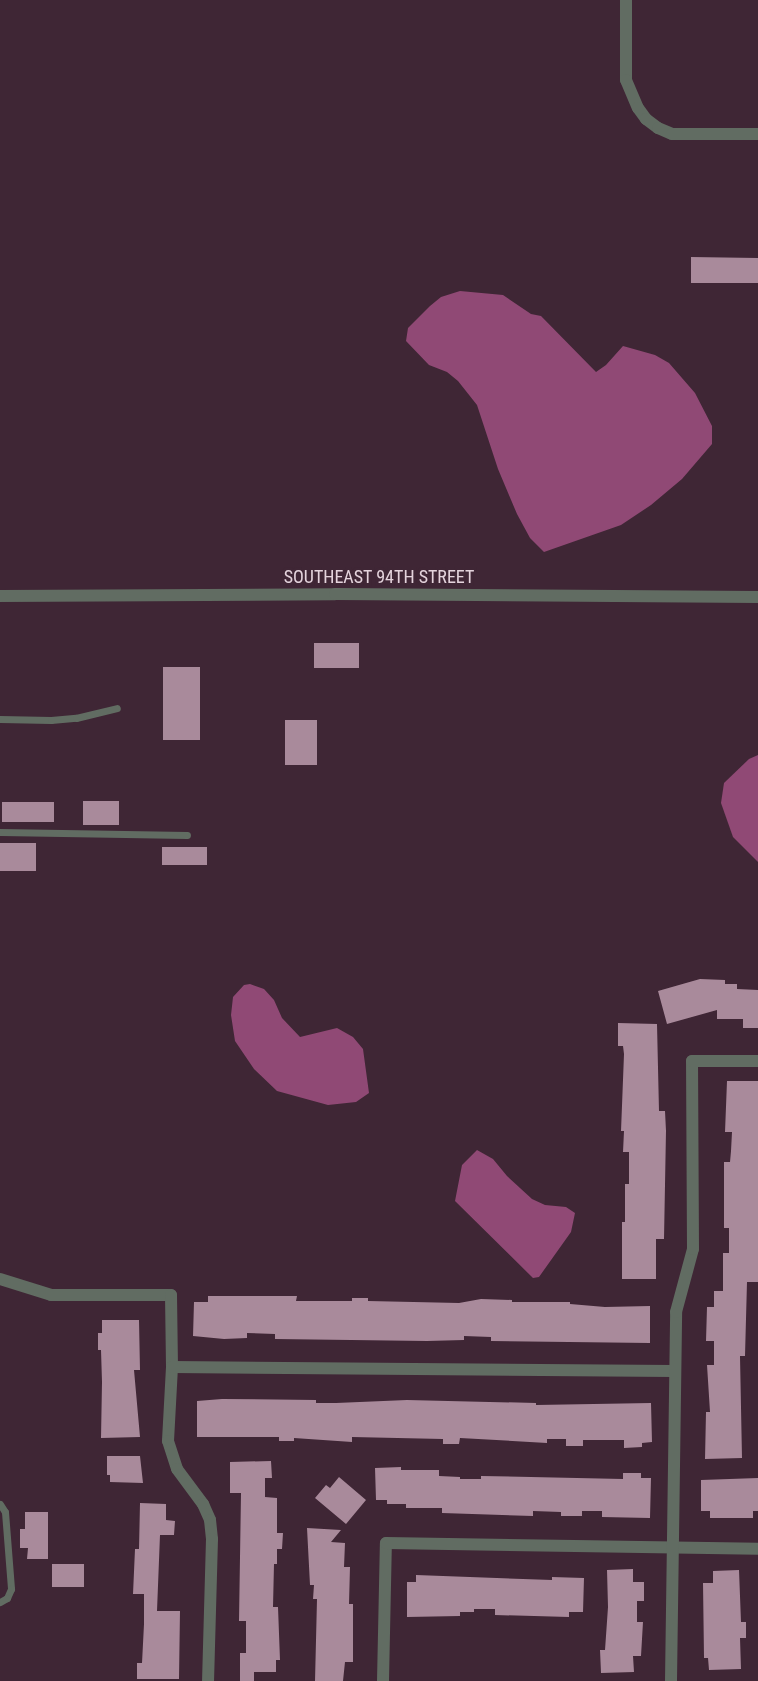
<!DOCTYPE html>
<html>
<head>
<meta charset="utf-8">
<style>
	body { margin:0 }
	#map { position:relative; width:758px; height:1681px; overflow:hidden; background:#3f2635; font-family:"Roboto Condensed",sans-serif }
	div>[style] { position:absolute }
	.water>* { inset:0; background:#904975 }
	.building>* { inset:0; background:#a98a9b }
	.service>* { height:7px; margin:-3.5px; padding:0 3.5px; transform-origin:3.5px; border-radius:3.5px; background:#616c62 }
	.minor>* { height:12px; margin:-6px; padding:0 6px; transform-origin:6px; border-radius:6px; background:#616c62 }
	span { translate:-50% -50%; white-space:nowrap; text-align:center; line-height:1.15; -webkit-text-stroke:6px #3f2635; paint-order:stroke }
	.street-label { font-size:18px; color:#e4d3dc }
</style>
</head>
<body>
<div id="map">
	<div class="water">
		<div style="clip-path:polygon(460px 291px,503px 295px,531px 314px,541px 316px,596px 372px,606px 365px,623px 346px,655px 355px,669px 363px,695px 393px,712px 426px,712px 444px,682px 479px,651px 505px,621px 525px,544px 552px,530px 538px,517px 514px,498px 469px,477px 405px,458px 381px,447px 372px,429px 365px,406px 341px,408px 328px,430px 306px,441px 297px)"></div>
		<div style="clip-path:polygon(758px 755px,758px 862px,733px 837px,721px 803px,724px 783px,749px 759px)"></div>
		<div style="clip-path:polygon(250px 984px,264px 989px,274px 1000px,282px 1018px,300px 1037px,337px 1028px,353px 1037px,363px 1049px,369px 1093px,356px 1102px,328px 1105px,277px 1091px,254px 1069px,235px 1041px,231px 1015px,233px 997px,244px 985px)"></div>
		<div style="clip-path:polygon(477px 1150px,493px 1159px,507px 1176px,532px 1199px,545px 1205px,566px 1207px,575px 1213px,571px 1232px,539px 1277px,533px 1278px,455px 1201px,462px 1165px)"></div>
	</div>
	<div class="building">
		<div style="clip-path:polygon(691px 257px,758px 258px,758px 283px,691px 283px)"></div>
		<div style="clip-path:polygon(314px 643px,359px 643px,359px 668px,314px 668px)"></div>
		<div style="clip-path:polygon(163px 667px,200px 667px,200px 740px,163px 740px)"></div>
		<div style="clip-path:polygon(285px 720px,317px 720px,317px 765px,285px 765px)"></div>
		<div style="clip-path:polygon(83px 801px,119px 801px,119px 825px,83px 825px)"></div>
		<div style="clip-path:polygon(2px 802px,54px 802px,54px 822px,2px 822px)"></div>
		<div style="clip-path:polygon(0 843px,36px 843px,36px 871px,0 871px)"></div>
		<div style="clip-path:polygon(162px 847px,207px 847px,207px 865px,162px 865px)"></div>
		<div style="clip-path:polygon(700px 979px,725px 980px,725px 984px,737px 984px,737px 989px,758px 990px,758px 1028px,743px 1028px,743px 1019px,717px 1019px,717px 1010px,667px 1024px,658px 991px)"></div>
		<div style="clip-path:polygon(618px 1023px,657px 1024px,659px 1111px,665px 1111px,666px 1131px,664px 1239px,656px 1239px,656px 1279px,622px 1279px,622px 1222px,625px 1222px,625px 1184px,629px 1184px,629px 1152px,623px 1152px,624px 1131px,621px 1131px,624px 1054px,623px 1046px,618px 1046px)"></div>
		<div style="clip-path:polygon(727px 1081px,758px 1081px,758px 1282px,747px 1282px,745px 1356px,740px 1356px,742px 1458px,705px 1459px,706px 1412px,710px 1412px,707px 1365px,714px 1365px,714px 1341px,706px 1341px,707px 1307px,714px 1307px,714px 1291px,723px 1291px,723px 1253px,729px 1253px,729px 1228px,724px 1228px,724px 1162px,730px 1162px,731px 1151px,732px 1132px,725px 1132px)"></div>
		<div style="clip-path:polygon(208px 1296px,297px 1296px,296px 1301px,352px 1301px,352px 1298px,368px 1298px,368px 1301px,459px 1303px,481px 1299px,512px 1300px,512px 1302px,570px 1302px,570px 1304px,605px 1307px,650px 1306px,650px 1343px,491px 1341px,491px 1337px,464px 1336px,464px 1340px,427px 1341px,275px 1339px,275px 1334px,247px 1333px,247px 1338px,224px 1339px,193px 1336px,194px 1302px,208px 1302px)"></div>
		<div style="clip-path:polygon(102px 1320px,139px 1320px,140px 1370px,134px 1370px,140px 1437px,101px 1438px,102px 1382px,101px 1350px,98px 1350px,98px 1333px,102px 1333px)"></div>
		<div style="clip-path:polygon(222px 1399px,316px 1400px,316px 1403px,336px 1403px,407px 1400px,536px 1403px,536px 1405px,651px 1403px,652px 1442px,642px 1443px,642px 1447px,624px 1448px,624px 1440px,583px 1440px,583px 1446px,566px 1446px,566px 1439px,547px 1439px,547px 1443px,460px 1438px,459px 1444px,443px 1444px,443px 1439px,352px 1437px,352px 1442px,294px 1438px,294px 1441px,279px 1441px,279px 1437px,197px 1437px,197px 1401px)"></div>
		<div style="clip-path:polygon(107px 1456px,140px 1456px,143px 1483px,110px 1482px,110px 1475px,107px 1475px)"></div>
		<div style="clip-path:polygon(271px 1461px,272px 1478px,265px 1478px,265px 1497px,277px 1498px,277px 1533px,283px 1533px,282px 1549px,277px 1549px,277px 1564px,274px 1564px,273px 1607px,278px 1607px,280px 1660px,276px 1660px,276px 1672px,254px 1672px,254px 1681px,240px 1681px,240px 1653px,246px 1653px,246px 1621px,239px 1621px,241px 1493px,230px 1493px,230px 1462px)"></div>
		<div style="clip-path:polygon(401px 1467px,401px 1470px,439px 1470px,439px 1476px,460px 1477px,460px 1479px,481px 1479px,481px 1476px,623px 1479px,623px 1473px,641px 1473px,641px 1478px,651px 1478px,650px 1518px,602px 1517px,602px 1511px,582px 1511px,582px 1516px,561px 1516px,561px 1512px,533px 1511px,533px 1516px,442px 1513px,442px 1508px,406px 1508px,406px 1504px,387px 1504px,387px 1500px,376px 1500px,375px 1468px)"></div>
		<div style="clip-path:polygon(339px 1477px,366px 1500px,346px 1524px,315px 1498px,326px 1485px,330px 1488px)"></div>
		<div style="clip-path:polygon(758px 1478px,758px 1511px,753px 1511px,753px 1518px,710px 1518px,710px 1511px,701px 1511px,701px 1480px)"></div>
		<div style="clip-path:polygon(140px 1503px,166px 1504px,166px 1520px,175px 1521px,174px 1535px,160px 1535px,157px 1611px,180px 1611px,179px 1679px,137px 1679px,137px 1663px,142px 1663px,144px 1624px,144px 1594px,133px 1594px,135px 1549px,139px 1549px)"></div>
		<div style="clip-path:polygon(25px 1512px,48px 1512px,48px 1559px,27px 1559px,28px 1548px,20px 1548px,20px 1529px,25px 1529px)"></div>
		<div style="clip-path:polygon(307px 1528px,341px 1530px,331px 1542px,345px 1543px,344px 1567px,350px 1567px,349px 1604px,353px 1604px,353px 1662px,345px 1662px,343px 1681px,315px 1681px,317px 1599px,313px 1599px,314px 1585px,310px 1585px)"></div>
		<div style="clip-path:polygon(52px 1564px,84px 1564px,84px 1587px,52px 1587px)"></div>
		<div style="clip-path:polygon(633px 1569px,633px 1582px,644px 1582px,644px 1601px,637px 1601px,637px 1622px,643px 1622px,641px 1656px,633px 1656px,634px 1672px,601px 1673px,600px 1650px,605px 1650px,608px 1607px,607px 1570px)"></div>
		<div style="clip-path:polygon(739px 1570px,741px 1622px,746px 1622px,746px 1638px,740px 1638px,741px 1669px,709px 1670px,708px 1658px,704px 1658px,703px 1583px,713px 1583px,713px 1571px)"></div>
		<div style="clip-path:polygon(416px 1575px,552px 1580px,552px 1577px,584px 1578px,583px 1612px,569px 1612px,569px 1617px,495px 1615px,495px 1609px,474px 1609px,474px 1612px,460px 1612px,460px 1616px,407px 1617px,407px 1582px,416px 1582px)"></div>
	</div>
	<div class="service">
		<div style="left:0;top:719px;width:51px;rotate:1.1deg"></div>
		<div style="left:51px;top:720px;width:25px;rotate:-5deg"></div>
		<div style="left:76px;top:718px;width:42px;rotate:-13.7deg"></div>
		<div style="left:0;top:832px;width:187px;rotate:0.9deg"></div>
		<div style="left:0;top:1504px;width:9px;rotate:58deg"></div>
		<div style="left:5px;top:1512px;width:77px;rotate:85.5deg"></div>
		<div style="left:11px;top:1589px;width:10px;rotate:114deg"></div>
		<div style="left:7px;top:1598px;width:8px;rotate:150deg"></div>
	</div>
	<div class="minor">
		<div style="left:626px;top:0;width:80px;rotate:90deg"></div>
		<div style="left:626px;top:80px;width:30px;rotate:67deg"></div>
		<div style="left:638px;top:108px;width:14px;rotate:54deg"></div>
		<div style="left:646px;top:119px;width:15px;rotate:37deg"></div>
		<div style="left:658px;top:128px;width:15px;rotate:23deg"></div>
		<div style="left:672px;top:134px;width:86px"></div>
		<div style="left:0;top:596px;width:335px;rotate:-0.3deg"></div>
		<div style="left:335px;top:594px;width:423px;rotate:0.4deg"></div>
		<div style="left:0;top:1279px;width:53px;rotate:17.4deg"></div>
		<div style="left:51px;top:1295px;width:120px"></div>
		<div style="left:171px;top:1295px;width:72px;rotate:89.2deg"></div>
		<div style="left:172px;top:1367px;width:74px;rotate:93.1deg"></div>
		<div style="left:168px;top:1441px;width:29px;rotate:72deg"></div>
		<div style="left:177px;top:1469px;width:44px;rotate:53.4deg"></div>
		<div style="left:203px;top:1504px;width:17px;rotate:66deg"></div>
		<div style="left:210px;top:1520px;width:19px;rotate:84deg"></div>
		<div style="left:212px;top:1539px;width:142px;rotate:91.6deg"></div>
		<div style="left:172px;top:1367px;width:502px;rotate:0.46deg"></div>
		<div style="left:383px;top:1681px;width:138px;rotate:-88.8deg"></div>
		<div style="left:386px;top:1543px;width:372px;rotate:0.9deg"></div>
		<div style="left:671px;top:1681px;width:369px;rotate:-89.2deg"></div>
		<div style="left:676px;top:1312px;width:65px;rotate:-74.9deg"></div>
		<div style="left:693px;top:1249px;width:188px;rotate:-90.3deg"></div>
		<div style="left:692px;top:1061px;width:66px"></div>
	</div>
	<div class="street-label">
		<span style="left:379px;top:577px">SOUTHEAST 94TH STREET</span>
	</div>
</div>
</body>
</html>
